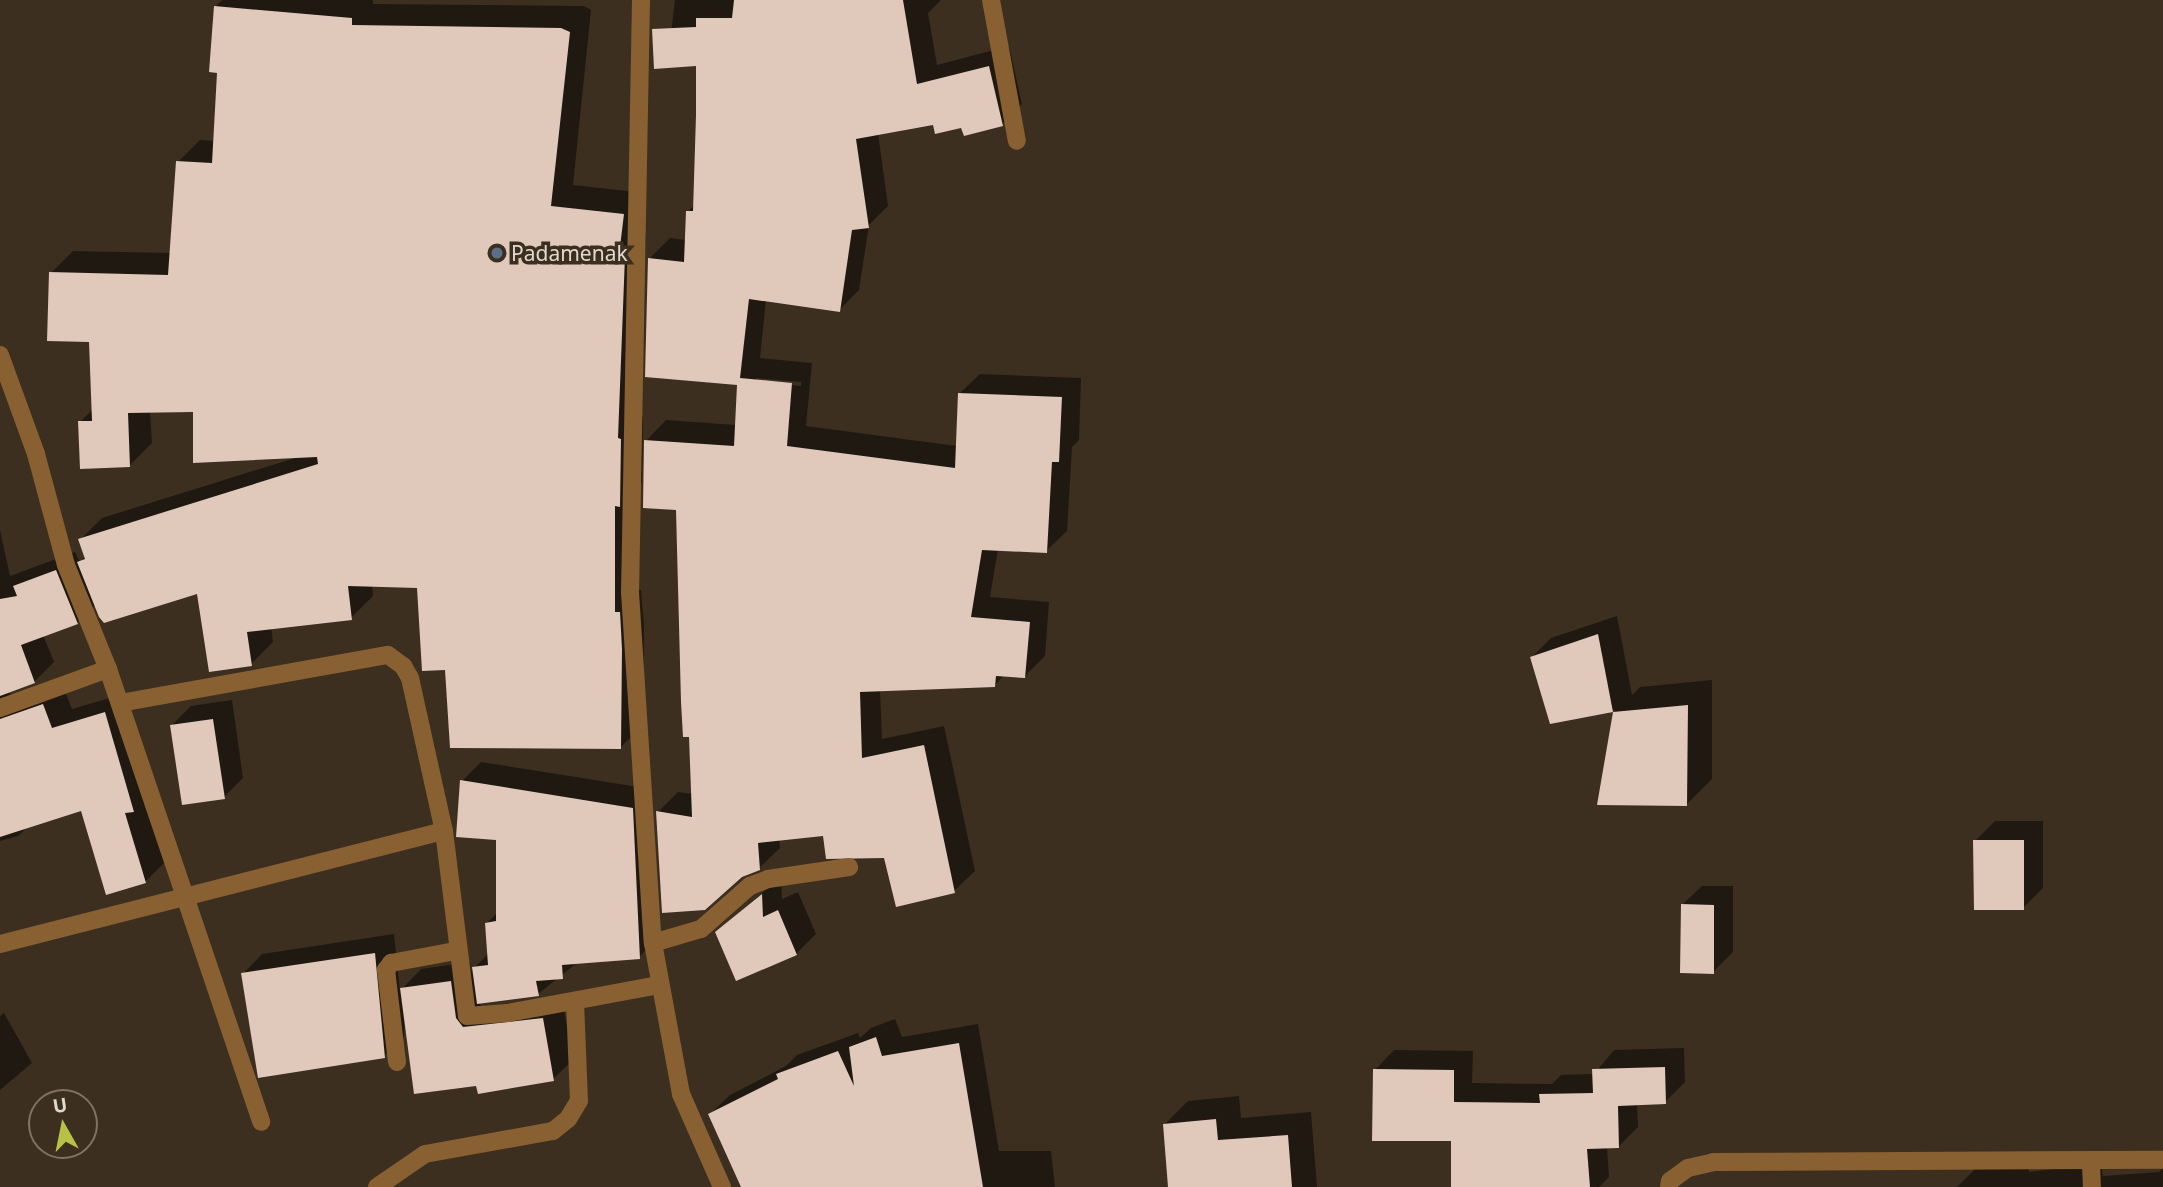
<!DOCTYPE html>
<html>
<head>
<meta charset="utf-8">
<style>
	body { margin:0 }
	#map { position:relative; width:2163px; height:1187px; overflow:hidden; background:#3c2f20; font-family:"Noto Sans",sans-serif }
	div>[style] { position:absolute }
	.shadow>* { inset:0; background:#0007 }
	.building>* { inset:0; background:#e0c8bb }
	.minor>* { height:18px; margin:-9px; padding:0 9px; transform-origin:9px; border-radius:9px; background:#896032 }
	.dots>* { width:19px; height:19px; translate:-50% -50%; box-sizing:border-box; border:4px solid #3c2f20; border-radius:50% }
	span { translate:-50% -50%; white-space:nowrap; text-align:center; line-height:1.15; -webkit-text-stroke:7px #3c2f20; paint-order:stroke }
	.poi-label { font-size:21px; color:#e1d8cf }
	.left { translate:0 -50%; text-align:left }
	.north { position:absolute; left:28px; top:1089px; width:70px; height:70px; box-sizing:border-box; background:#3c2f20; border:2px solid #7e7366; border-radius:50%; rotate:351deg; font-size:19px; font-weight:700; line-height:28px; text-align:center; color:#e1d8cf }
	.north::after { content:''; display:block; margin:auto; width:24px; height:32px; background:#b9c046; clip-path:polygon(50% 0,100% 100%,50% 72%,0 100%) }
</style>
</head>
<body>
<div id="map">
	<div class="shadow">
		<div style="clip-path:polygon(222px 0,373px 0,373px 4px,584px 6px,591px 10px,573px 185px,645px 193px,640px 233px,646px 234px,639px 417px,643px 417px,642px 483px,636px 488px,636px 590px,641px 590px,644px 626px,643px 725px,621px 747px,447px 668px,419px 587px,372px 585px,373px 596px,351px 618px,271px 627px,273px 642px,251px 664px,199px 591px,97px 603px,77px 623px,43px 635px,54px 662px,34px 682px,6px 692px,24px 700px,63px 686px,72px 709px,124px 694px,165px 862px,145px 882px,82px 809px,29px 826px,18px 836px,0 841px,0 530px,10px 576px,75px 552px,80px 562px,86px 556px,80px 540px,102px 518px,295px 458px,194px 410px,150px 411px,152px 443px,130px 465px,80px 422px,93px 409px,91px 340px,51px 273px,73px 251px,171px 253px,178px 162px,200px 140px,215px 141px,219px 71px,216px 6px)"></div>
		<div style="clip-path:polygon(evenodd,675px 0,941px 0,928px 13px,937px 65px,1009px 46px,1022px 104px,1002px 124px,934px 123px,878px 133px,888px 206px,869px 225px,859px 290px,839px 310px,766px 300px,760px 358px,812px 363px,806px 426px,957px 446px,959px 394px,980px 374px,1081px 378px,1079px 440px,1072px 447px,1067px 531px,1046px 551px,998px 549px,990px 597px,1049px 602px,1045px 656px,1025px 676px,1004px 675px,994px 686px,880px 690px,882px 739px,944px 726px,975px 871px,954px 891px,886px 856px,825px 834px,779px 839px,780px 848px,759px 868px,658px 812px,678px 792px,693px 794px,678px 508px,646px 441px,666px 420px,737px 425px,739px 384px,649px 259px,670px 238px,686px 240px,688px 212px,695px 204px,697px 65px,667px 67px,675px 0,756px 378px,801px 382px,801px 386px,756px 381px,756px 378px)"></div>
		<div style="clip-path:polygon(1617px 616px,1632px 695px,1640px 687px,1712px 680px,1712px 779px,1686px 805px,1599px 803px,1615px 710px,1552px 722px,1532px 657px,1551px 638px)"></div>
		<div style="clip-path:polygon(232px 700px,243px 778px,224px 797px,172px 725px,191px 706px)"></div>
		<div style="clip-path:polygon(481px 762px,651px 789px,658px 938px,639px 957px,578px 962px,538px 994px,478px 1002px,483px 1008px,562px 999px,573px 1060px,553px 1079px,478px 1084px,405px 1016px,404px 1037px,384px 1056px,243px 974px,262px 954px,394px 934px,400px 991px,421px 969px,470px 962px,471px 971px,489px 953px,487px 923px,497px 913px,498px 839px,462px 781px)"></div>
		<div style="clip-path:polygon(1995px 821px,2043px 821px,2043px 888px,2023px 908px,1975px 841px)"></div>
		<div style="clip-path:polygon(781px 877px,782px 899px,798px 892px,816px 934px,796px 954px,717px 932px)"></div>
		<div style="clip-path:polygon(1702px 886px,1733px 886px,1733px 952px,1713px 972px,1682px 905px)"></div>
		<div style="clip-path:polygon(4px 1013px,32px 1063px,0 1090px,0 1016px)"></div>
		<div style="clip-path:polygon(895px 1019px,902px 1037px,978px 1024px,999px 1151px,1051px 1151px,1055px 1187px,743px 1187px,710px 1114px,730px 1095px,786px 1066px,797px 1055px,858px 1033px,860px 1038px,871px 1028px)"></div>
		<div style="clip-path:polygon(1684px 1048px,1685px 1082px,1665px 1102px,1637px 1103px,1638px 1127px,1618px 1147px,1607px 1147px,1609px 1177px,1599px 1187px,1452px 1187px,1453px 1139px,1375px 1070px,1394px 1050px,1473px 1051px,1472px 1083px,1552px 1084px,1561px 1075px,1594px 1074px,1614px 1050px)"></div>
		<div style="clip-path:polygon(1239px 1096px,1241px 1118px,1311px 1112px,1317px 1187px,1170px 1187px,1165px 1124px,1188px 1101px)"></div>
		<div style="clip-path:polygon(2027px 1159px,2029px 1172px,2101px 1163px,2103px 1176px,2159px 1172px,2163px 1168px,2163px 1187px,1957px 1187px,1978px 1166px)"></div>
	</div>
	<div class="building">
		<div style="clip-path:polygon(734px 0,903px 0,917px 84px,989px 66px,1003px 126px,964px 136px,961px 128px,935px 134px,933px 125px,856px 139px,869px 228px,852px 230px,840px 312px,749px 299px,740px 378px,792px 383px,787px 446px,955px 468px,958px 393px,1062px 397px,1059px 462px,1052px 462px,1047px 553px,982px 550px,971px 617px,1030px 622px,1025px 678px,996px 676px,995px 687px,860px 692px,862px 758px,924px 745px,955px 893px,896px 907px,884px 858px,826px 859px,823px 836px,758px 843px,760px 870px,742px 877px,705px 910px,662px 913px,656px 811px,692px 817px,689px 737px,683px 737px,681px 702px,676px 510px,643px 508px,644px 440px,734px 446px,737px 385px,645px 377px,648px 258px,684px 262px,686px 211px,693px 211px,696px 115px,696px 66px,654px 69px,652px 29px,696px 27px,696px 18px,732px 18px)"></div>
		<div style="clip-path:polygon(214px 6px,352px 18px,352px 25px,561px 28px,570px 32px,551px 206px,624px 214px,619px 255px,625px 256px,618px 438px,621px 439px,620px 507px,615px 506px,615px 612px,620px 612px,622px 649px,621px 749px,450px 748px,445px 670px,422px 671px,417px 588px,348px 586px,352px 620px,247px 632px,252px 666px,209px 672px,197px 594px,104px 623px,99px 617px,77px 562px,85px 559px,78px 539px,318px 464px,317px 457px,193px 463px,193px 412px,128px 413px,130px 467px,80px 469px,78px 421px,92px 421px,89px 342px,47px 341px,49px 272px,168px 275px,176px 161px,212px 163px,217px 73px,209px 72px)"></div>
		<div style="clip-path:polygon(56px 570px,78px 624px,21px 645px,35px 683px,0 696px,0 599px,17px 596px,13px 586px)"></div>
		<div style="clip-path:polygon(1598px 634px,1613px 712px,1550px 724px,1530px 657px)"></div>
		<div style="clip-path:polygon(43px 704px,52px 728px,105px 712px,134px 812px,125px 813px,146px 883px,106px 895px,81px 811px,0 837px,0 719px)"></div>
		<div style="clip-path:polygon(1688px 705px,1687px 806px,1597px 805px,1613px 712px)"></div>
		<div style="clip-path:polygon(213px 719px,225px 799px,182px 805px,170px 725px)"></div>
		<div style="clip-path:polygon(460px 780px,633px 808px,640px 959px,562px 965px,563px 979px,536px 981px,539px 996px,477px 1004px,472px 967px,488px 965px,485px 923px,496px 921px,496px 840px,456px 837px)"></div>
		<div style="clip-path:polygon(1973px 840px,2024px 840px,2024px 910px,1974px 910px)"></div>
		<div style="clip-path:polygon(762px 894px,763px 917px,778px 910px,797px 955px,736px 981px,715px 932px)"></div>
		<div style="clip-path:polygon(1681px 904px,1714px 905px,1714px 974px,1680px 973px)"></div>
		<div style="clip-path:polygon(375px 953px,385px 1058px,258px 1078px,241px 973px)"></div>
		<div style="clip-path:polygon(451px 981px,456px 1018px,463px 1027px,543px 1018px,554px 1081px,478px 1094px,476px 1086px,414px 1094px,400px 988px)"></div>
		<div style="clip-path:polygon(876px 1037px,882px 1056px,959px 1043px,983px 1187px,741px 1187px,708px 1114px,778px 1079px,776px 1074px,838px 1051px,854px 1086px,849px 1047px)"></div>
		<div style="clip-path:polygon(1665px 1067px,1666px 1104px,1618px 1106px,1619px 1148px,1587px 1149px,1590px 1187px,1451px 1187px,1451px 1141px,1372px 1141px,1373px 1069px,1454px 1070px,1454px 1102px,1540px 1103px,1539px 1094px,1593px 1093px,1592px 1069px)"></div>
		<div style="clip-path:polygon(1216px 1119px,1218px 1140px,1288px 1135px,1292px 1187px,1168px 1187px,1163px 1124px)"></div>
	</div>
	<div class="minor">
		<div style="left:641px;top:0;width:592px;rotate:91.06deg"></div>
		<div style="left:630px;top:592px;width:352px;rotate:86.3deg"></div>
		<div style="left:653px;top:943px;width:154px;rotate:79.5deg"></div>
		<div style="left:681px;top:1094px;width:102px;rotate:66.2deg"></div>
		<div style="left:991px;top:0;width:143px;rotate:79.6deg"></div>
		<div style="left:0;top:355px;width:105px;rotate:70deg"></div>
		<div style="left:36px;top:454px;width:115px;rotate:74.9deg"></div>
		<div style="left:66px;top:565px;width:112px;rotate:68deg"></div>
		<div style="left:108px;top:669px;width:478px;rotate:71.3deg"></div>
		<div style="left:120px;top:703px;width:272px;rotate:-10.2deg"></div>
		<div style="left:388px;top:655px;width:19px;rotate:36deg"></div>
		<div style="left:403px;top:666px;width:14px;rotate:60deg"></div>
		<div style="left:410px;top:678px;width:157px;rotate:77.5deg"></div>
		<div style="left:0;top:708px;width:115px;rotate:-19.9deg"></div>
		<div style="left:653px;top:943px;width:50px;rotate:-16.3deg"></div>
		<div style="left:701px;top:929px;width:65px;rotate:-41.3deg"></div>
		<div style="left:750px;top:886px;width:19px;rotate:-21deg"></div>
		<div style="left:768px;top:879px;width:82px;rotate:-8.4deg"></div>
		<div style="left:0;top:944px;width:458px;rotate:-14.3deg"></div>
		<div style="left:444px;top:831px;width:186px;rotate:82.9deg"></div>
		<div style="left:467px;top:1016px;width:41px;rotate:-4.2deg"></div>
		<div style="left:508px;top:1013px;width:154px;rotate:-10.5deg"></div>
		<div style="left:397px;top:1062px;width:93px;rotate:-96.8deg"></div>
		<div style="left:386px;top:970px;width:9px;rotate:-54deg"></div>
		<div style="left:391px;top:963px;width:66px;rotate:-10.5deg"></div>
		<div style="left:2091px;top:1162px;width:25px;rotate:88deg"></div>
		<div style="left:377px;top:1187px;width:58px;rotate:-34.5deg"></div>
		<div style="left:425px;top:1154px;width:130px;rotate:-10.2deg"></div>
		<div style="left:553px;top:1131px;width:19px;rotate:-39deg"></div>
		<div style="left:568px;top:1119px;width:21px;rotate:-59deg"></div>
		<div style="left:579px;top:1101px;width:100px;rotate:-92.3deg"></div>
		<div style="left:1669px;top:1187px;width:6px;rotate:-81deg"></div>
		<div style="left:1670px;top:1181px;width:22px;rotate:-36deg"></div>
		<div style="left:1688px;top:1168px;width:26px;rotate:-13deg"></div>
		<div style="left:1713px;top:1162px;width:450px;rotate:-0.3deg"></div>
	</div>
	<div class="dots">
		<div style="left:497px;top:253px;background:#5c6f8a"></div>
	</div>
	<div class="poi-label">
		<span class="left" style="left:511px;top:253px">Padamenak</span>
	</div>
	<div class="north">U</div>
</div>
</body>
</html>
